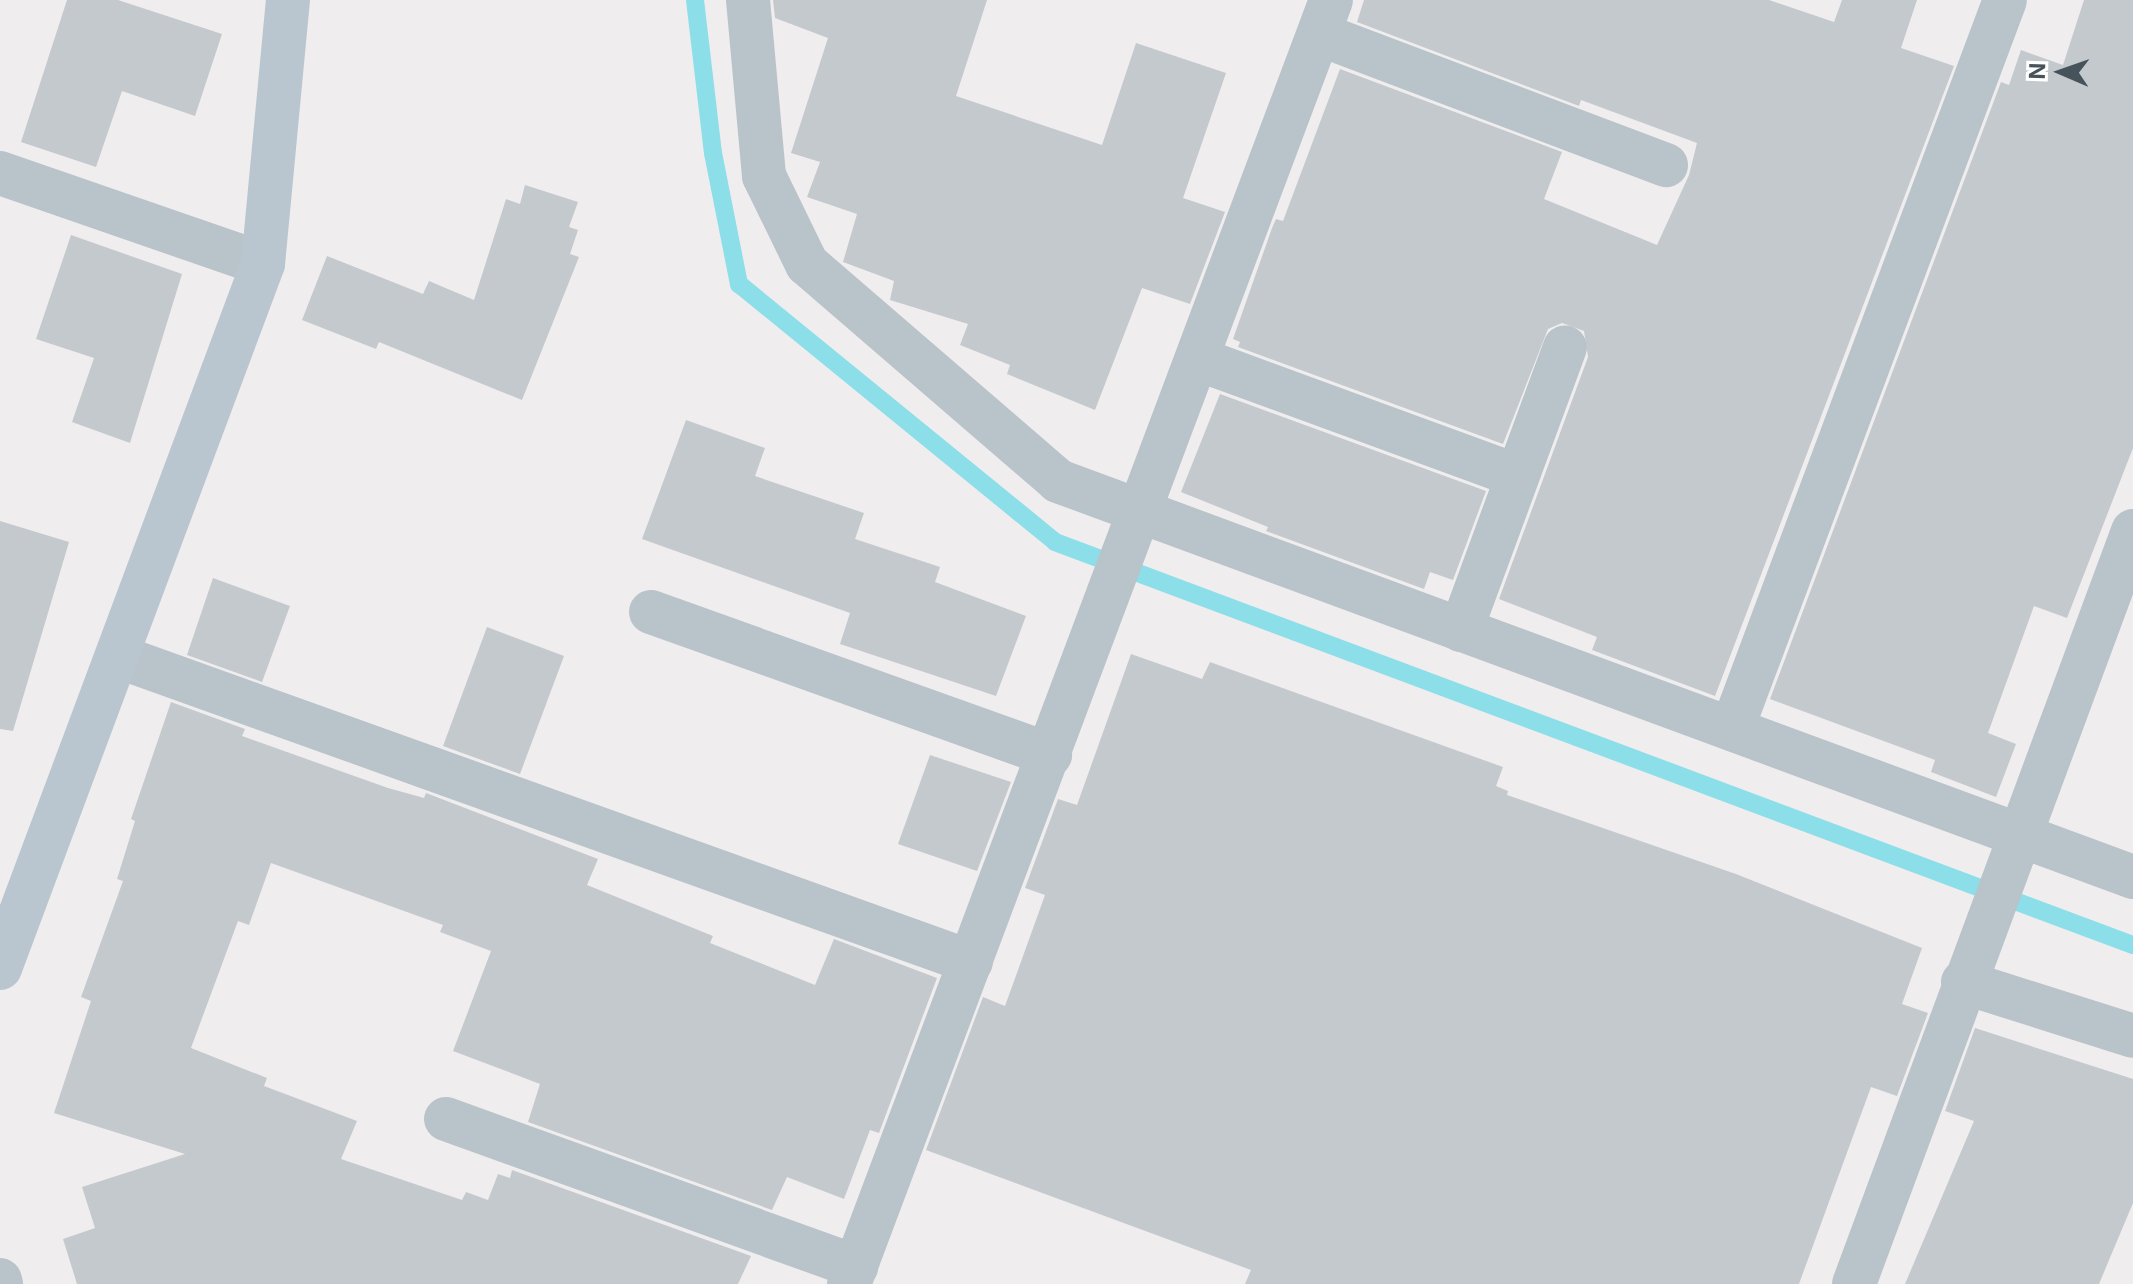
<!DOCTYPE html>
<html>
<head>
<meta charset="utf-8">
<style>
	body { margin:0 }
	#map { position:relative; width:2133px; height:1284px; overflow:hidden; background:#f0edee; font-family:Inter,sans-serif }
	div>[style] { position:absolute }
	.stream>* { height:18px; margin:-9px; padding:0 9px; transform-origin:9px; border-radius:9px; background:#8cdee8 }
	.building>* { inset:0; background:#c4c9cd }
	.street>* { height:44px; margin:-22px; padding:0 22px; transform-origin:22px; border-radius:22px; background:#b9c3ca }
	.secondary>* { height:44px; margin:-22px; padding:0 22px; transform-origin:22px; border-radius:22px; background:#bac6cf }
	span { translate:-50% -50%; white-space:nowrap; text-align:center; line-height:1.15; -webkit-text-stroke:6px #fff; paint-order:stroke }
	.north { position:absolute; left:2021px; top:32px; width:80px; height:80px; -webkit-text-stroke:6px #fff; paint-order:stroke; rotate:272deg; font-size:22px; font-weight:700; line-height:32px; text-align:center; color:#46535a }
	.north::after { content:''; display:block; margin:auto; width:28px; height:36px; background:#46535a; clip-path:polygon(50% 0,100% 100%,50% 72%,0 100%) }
</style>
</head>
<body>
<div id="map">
	<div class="stream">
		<div style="left:695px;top:0;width:154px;rotate:83.3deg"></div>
		<div style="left:713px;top:153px;width:134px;rotate:78.8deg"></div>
		<div style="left:739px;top:284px;width:408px;rotate:39.2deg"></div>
		<div style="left:1055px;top:542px;width:1151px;rotate:20.5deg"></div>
	</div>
	<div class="building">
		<div style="clip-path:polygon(67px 0,118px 0,222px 34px,195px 116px,122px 91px,96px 167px,21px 142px)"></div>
		<div style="clip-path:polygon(773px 0,987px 0,956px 96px,1102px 145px,1136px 43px,1226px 73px,1183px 198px,1225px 212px,1190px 304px,1142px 288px,1095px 410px,1007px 374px,1010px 365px,960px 345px,968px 324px,890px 300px,894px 281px,843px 262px,857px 214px,807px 197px,820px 162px,791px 153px,828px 38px,775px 18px)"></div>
		<div style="clip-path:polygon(1364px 0,1769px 0,1834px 22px,1842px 0,1917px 0,1901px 48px,1954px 66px,1715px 696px,1592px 650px,1597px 637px,1499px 599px,1588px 357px,1584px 331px,1562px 323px,1548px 329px,1503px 444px,1238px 347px,1240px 342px,1233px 339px,1272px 228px,1276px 219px,1283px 221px,1340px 69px,1562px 152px,1544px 199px,1657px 245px,1689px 175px,1697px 143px,1581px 100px,1579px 106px,1357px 22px)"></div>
		<div style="clip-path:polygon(2084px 0,2133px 0,2133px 448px,2067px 618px,2034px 606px,1988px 733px,2016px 744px,1996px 797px,1931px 772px,1935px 760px,1770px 699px,2001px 82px,2009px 85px,2021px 50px,2063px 65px)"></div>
		<div style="clip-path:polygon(525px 185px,578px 202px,569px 227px,578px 230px,570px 254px,579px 257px,522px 400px,379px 342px,376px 349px,302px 320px,327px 256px,423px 294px,429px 281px,474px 300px,506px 199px,520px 204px)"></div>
		<div style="clip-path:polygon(71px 235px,182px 274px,130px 443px,72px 422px,94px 358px,36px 339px)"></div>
		<div style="clip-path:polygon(1220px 394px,1486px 491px,1453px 580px,1430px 572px,1424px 589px,1266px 531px,1268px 527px,1181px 492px)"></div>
		<div style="clip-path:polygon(686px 420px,765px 448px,755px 476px,864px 513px,855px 539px,940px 567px,935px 582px,1026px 616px,996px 696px,840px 644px,850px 613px,642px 539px)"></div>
		<div style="clip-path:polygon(0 521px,69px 542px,13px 731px,0 729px)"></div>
		<div style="clip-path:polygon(213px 578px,290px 606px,262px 682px,187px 655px)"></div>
		<div style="clip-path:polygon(487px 627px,564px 656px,520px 774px,443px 746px)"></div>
		<div style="clip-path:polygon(1131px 654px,1202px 679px,1210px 662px,1503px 767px,1496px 786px,1508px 791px,1507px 795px,1736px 874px,1922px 948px,1902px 1004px,1928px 1013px,1897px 1096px,1871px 1087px,1799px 1284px,1245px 1284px,1251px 1270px,926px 1150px,983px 997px,1005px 1006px,1045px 895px,1025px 888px,1058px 799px,1077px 805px)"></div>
		<div style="clip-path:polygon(171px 702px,245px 729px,242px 736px,388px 788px,424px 798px,426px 793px,598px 859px,587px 885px,713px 936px,710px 943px,815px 985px,834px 939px,937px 978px,879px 1133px,870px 1130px,844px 1199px,787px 1177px,772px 1210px,528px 1122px,540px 1084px,453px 1051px,491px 951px,440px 932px,443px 925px,271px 863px,249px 925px,238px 921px,191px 1048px,267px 1078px,264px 1086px,357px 1121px,341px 1159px,462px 1200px,466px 1192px,488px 1200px,498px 1174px,510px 1178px,512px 1170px,751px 1256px,738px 1284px,77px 1284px,63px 1239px,95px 1228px,82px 1187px,185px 1154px,54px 1113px,91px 1001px,81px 997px,123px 881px,117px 879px,135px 821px,131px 819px)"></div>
		<div style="clip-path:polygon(930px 755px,1011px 782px,977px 871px,898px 844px)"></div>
		<div style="clip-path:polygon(1975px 1028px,2133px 1079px,2133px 1203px,2099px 1284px,1905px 1284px,1974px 1121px,1945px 1111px)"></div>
	</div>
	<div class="street">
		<div style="left:748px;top:0;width:177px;rotate:84.8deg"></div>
		<div style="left:764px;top:176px;width:98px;rotate:64deg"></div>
		<div style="left:807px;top:264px;width:332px;rotate:40.8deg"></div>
		<div style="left:1058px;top:481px;width:1146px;rotate:20.22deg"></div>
		<div style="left:1319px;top:34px;width:371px;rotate:20.7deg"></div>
		<div style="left:0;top:173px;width:278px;rotate:19.1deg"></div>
		<div style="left:1198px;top:359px;width:340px;rotate:20.1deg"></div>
		<div style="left:651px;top:612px;width:424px;rotate:19.7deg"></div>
		<div style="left:1461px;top:630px;width:301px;rotate:-69.8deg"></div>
		<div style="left:117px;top:656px;width:907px;rotate:19.71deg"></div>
		<div style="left:1732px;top:729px;width:778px;rotate:-69.47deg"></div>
		<div style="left:1963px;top:982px;width:178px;rotate:17.6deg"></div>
		<div style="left:446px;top:1119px;width:436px;rotate:19.8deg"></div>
		<div style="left:0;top:1280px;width:4px;rotate:76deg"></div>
		<div style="left:849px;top:1284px;width:1371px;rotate:-69.42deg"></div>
		<div style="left:1854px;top:1284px;width:803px;rotate:-69.67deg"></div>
	</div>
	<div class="secondary">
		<div style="left:0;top:968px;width:752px;rotate:-69.52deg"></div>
		<div style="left:263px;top:264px;width:265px;rotate:-84.6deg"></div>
	</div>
	<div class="north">N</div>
</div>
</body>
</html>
